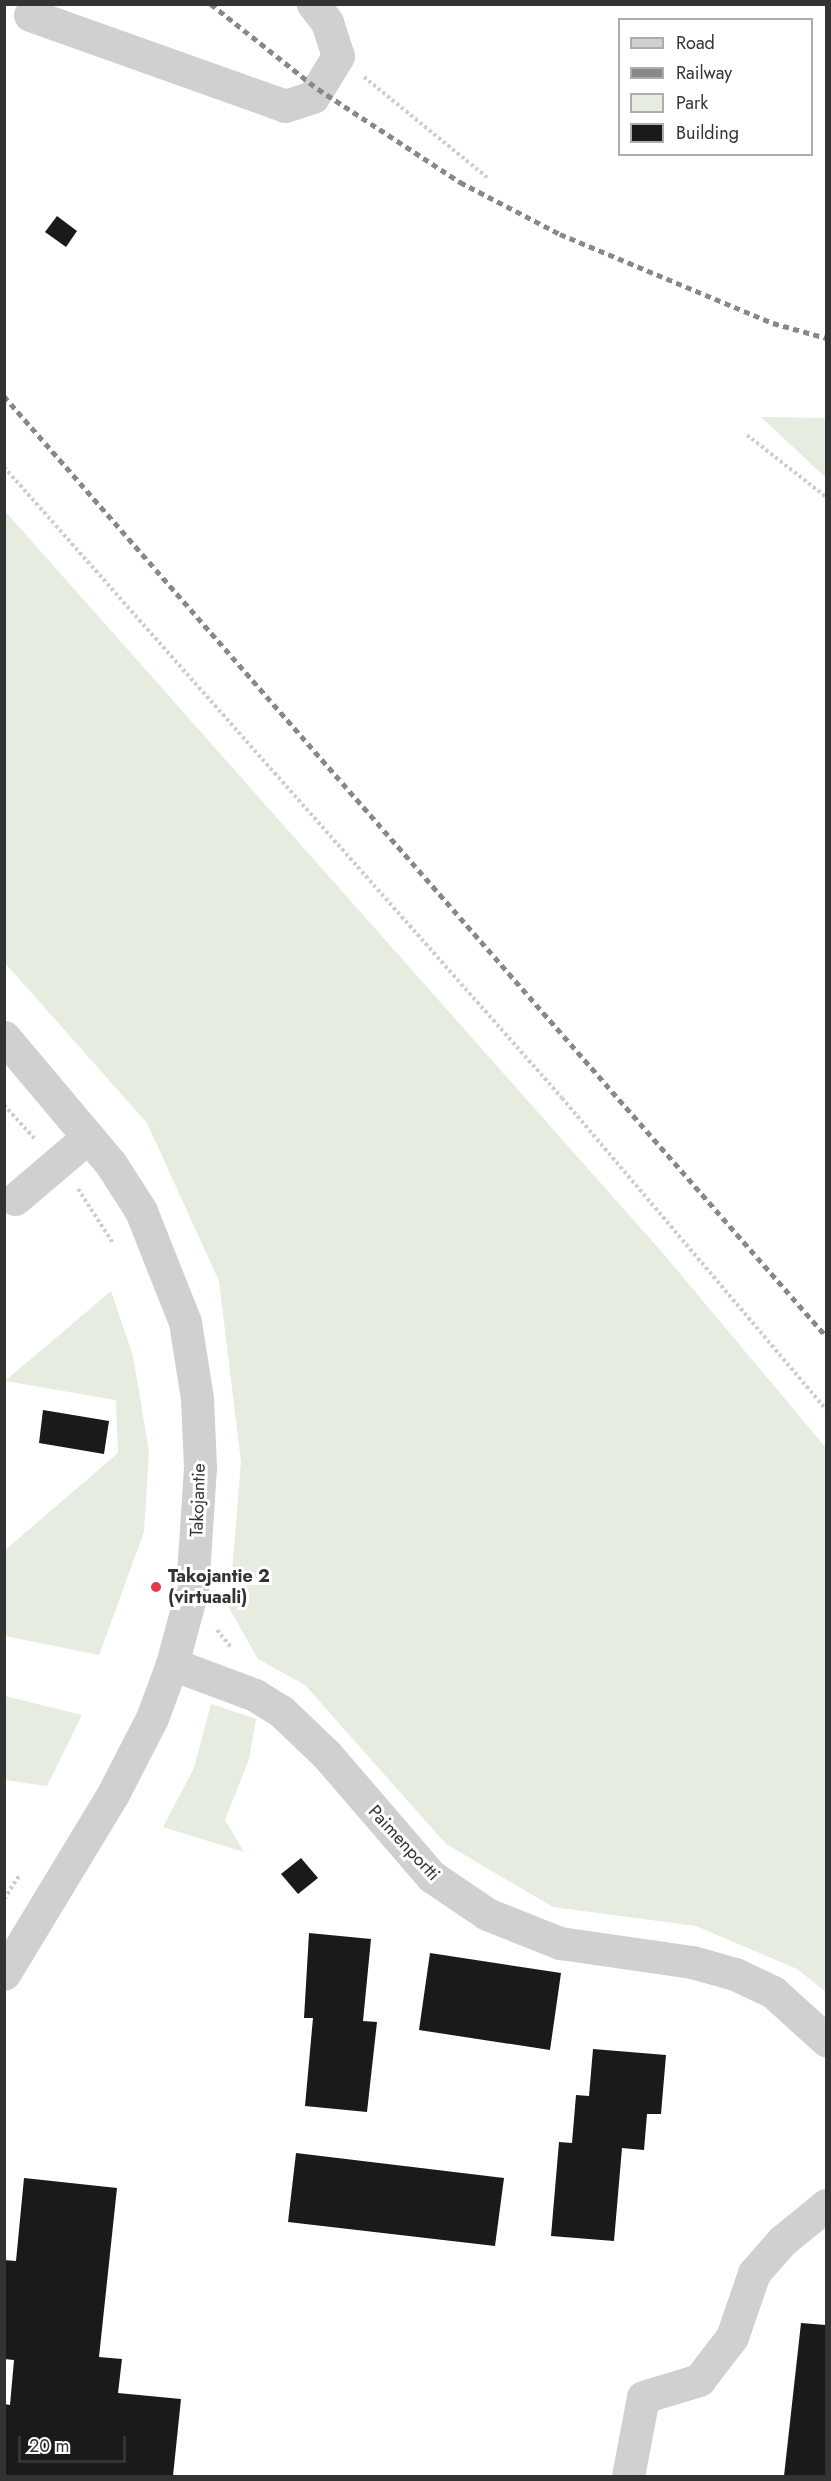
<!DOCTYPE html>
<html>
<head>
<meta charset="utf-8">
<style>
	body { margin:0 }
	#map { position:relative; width:831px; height:2481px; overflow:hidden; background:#fff; font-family:Jost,sans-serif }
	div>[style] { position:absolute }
	.green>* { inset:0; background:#e6ecdf }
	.building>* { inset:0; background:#1a1a1a }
	.path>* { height:4px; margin-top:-2px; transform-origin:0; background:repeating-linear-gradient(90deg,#cdcdcd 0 3px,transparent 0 6px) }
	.minor>* { height:33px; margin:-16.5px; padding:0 16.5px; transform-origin:16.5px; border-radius:16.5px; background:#d0d0d0 }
	.rail>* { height:4.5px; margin-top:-2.25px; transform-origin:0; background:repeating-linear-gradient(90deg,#888 0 6px,transparent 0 10.5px) }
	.dots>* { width:16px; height:16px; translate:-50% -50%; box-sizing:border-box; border:3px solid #fff; border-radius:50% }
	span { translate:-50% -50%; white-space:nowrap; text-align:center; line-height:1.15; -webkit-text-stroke:6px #fff; paint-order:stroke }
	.street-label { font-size:18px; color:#333 }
	.poi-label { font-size:18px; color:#333; font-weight:700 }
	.left { translate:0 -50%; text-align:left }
	.frame { position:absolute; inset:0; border:6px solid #333; pointer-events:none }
	.legend { position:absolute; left:618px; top:18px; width:195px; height:138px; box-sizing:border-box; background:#fff; border:2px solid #adadad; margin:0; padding:8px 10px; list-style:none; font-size:18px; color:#333 }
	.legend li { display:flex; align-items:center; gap:12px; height:30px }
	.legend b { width:30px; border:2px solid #adadad }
	.scale { position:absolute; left:18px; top:2436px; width:108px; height:27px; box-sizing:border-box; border:3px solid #333; border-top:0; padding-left:8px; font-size:18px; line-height:21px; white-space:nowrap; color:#333; -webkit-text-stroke:4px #fff; paint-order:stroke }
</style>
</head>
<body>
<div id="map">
	<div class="green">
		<div style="clip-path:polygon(761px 417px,826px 418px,826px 478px)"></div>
		<div style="clip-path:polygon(4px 510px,661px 1251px,826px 1448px,826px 1992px,797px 1969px,696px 1926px,553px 1907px,446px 1844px,305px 1685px,258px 1659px,229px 1608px,241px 1462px,219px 1281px,147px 1123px,5px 963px)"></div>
		<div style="clip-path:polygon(111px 1291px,133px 1356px,149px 1451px,144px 1532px,99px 1655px,5px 1636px,5px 1550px,118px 1453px,116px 1400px,5px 1381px)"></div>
		<div style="clip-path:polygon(5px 1696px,82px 1715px,47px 1786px,5px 1780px)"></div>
		<div style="clip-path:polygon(211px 1704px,256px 1719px,249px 1759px,225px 1820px,244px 1852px,163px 1827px,194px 1768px)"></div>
	</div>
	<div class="building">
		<div style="clip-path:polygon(57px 216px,77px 231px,66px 247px,45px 232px)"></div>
		<div style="clip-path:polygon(43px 1410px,109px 1421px,104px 1454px,39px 1443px)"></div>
		<div style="clip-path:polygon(301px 1858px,318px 1878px,298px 1894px,281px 1874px)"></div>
		<div style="clip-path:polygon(309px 1933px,371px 1939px,363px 2021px,377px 2022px,367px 2112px,305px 2106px,313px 2018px,304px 2018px)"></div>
		<div style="clip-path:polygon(430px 1953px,561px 1973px,550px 2050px,419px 2030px)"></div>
		<div style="clip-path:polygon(593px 2049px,666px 2055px,661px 2114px,647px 2114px,644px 2150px,622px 2148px,614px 2241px,551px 2236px,559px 2142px,572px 2143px,576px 2095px,589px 2096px)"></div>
		<div style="clip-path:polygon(296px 2153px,504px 2178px,495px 2246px,288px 2222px)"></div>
		<div style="clip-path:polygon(24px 2178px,117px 2188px,99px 2357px,122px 2359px,118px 2393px,181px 2399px,173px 2476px,4px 2476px,4px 2404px,10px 2405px,14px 2360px,4px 2359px,4px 2260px,16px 2261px)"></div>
		<div style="clip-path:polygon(801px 2323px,826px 2325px,826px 2476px,784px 2476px)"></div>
	</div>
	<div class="path">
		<div style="left:364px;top:77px;width:161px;rotate:39.2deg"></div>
		<div style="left:747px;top:435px;width:100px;rotate:38.1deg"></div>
		<div style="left:4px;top:467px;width:842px;rotate:48.51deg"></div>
		<div style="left:562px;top:1098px;width:408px;rotate:49.7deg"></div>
		<div style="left:4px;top:1105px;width:45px;rotate:47.7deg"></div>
		<div style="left:78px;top:1189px;width:64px;rotate:57.1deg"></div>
		<div style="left:217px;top:1630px;width:22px;rotate:51deg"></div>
		<div style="left:4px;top:1899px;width:30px;rotate:-57deg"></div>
	</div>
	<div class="minor">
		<div style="left:30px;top:15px;width:271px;rotate:19.6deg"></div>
		<div style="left:285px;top:106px;width:29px;rotate:-18deg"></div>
		<div style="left:313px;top:97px;width:48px;rotate:-58.6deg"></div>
		<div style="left:338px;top:56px;width:36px;rotate:-108deg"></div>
		<div style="left:327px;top:22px;width:23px;rotate:-128deg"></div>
		<div style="left:4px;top:1037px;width:166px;rotate:49.9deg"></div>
		<div style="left:111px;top:1164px;width:56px;rotate:57.4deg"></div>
		<div style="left:141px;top:1211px;width:119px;rotate:68.4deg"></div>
		<div style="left:185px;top:1322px;width:78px;rotate:81.1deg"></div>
		<div style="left:197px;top:1399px;width:68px;rotate:87.5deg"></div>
		<div style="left:200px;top:1467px;width:123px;rotate:93.7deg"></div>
		<div style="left:192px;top:1590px;width:77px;rotate:105.1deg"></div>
		<div style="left:172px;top:1664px;width:58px;rotate:110.3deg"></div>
		<div style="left:152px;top:1718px;width:85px;rotate:117.2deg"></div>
		<div style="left:113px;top:1794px;width:210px;rotate:121.2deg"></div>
		<div style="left:15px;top:1199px;width:96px;rotate:-40.3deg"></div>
		<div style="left:172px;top:1664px;width:89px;rotate:20.5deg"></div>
		<div style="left:255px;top:1695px;width:31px;rotate:32deg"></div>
		<div style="left:281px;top:1711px;width:64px;rotate:43.7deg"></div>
		<div style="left:327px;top:1755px;width:160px;rotate:49.3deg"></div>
		<div style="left:431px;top:1876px;width:68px;rotate:34.2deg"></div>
		<div style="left:487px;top:1914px;width:79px;rotate:21.7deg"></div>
		<div style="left:560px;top:1943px;width:133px;rotate:8.2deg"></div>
		<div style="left:692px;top:1962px;width:45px;rotate:15.6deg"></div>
		<div style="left:735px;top:1974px;width:42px;rotate:25.3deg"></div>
		<div style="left:773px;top:1992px;width:72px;rotate:42.2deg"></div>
		<div style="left:628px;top:2476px;width:80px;rotate:-79.2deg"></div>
		<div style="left:643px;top:2397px;width:59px;rotate:-16.9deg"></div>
		<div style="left:699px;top:2380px;width:54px;rotate:-52.5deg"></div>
		<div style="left:732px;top:2337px;width:68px;rotate:-71deg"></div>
		<div style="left:754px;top:2273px;width:43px;rotate:-48.8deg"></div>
		<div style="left:782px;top:2241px;width:57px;rotate:-39.3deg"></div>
	</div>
	<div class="rail">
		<div style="left:211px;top:4px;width:137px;rotate:38.5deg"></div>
		<div style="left:318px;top:89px;width:170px;rotate:33.2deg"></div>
		<div style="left:460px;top:182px;width:113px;rotate:27.5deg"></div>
		<div style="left:560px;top:234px;width:231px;rotate:22.7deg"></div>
		<div style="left:773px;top:323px;width:55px;rotate:15.8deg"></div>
		<div style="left:4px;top:396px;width:1249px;rotate:48.83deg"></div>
	</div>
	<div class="dots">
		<div style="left:156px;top:1587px;background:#e63946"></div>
	</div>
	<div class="street-label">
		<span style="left:198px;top:1500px;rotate:-88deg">Takojantie</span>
		<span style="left:404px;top:1843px;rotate:47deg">Paimenportti</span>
	</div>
	<div class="poi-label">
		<span class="left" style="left:168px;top:1587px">Takojantie 2<br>(virtuaali)</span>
	</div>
	<div class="frame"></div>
	<ul class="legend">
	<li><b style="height:8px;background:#d0d0d0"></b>Road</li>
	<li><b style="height:8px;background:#888"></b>Railway</li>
	<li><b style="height:16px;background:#e6ecdf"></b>Park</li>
	<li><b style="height:16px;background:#1a1a1a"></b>Building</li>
	</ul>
	<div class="scale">20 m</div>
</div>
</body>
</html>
